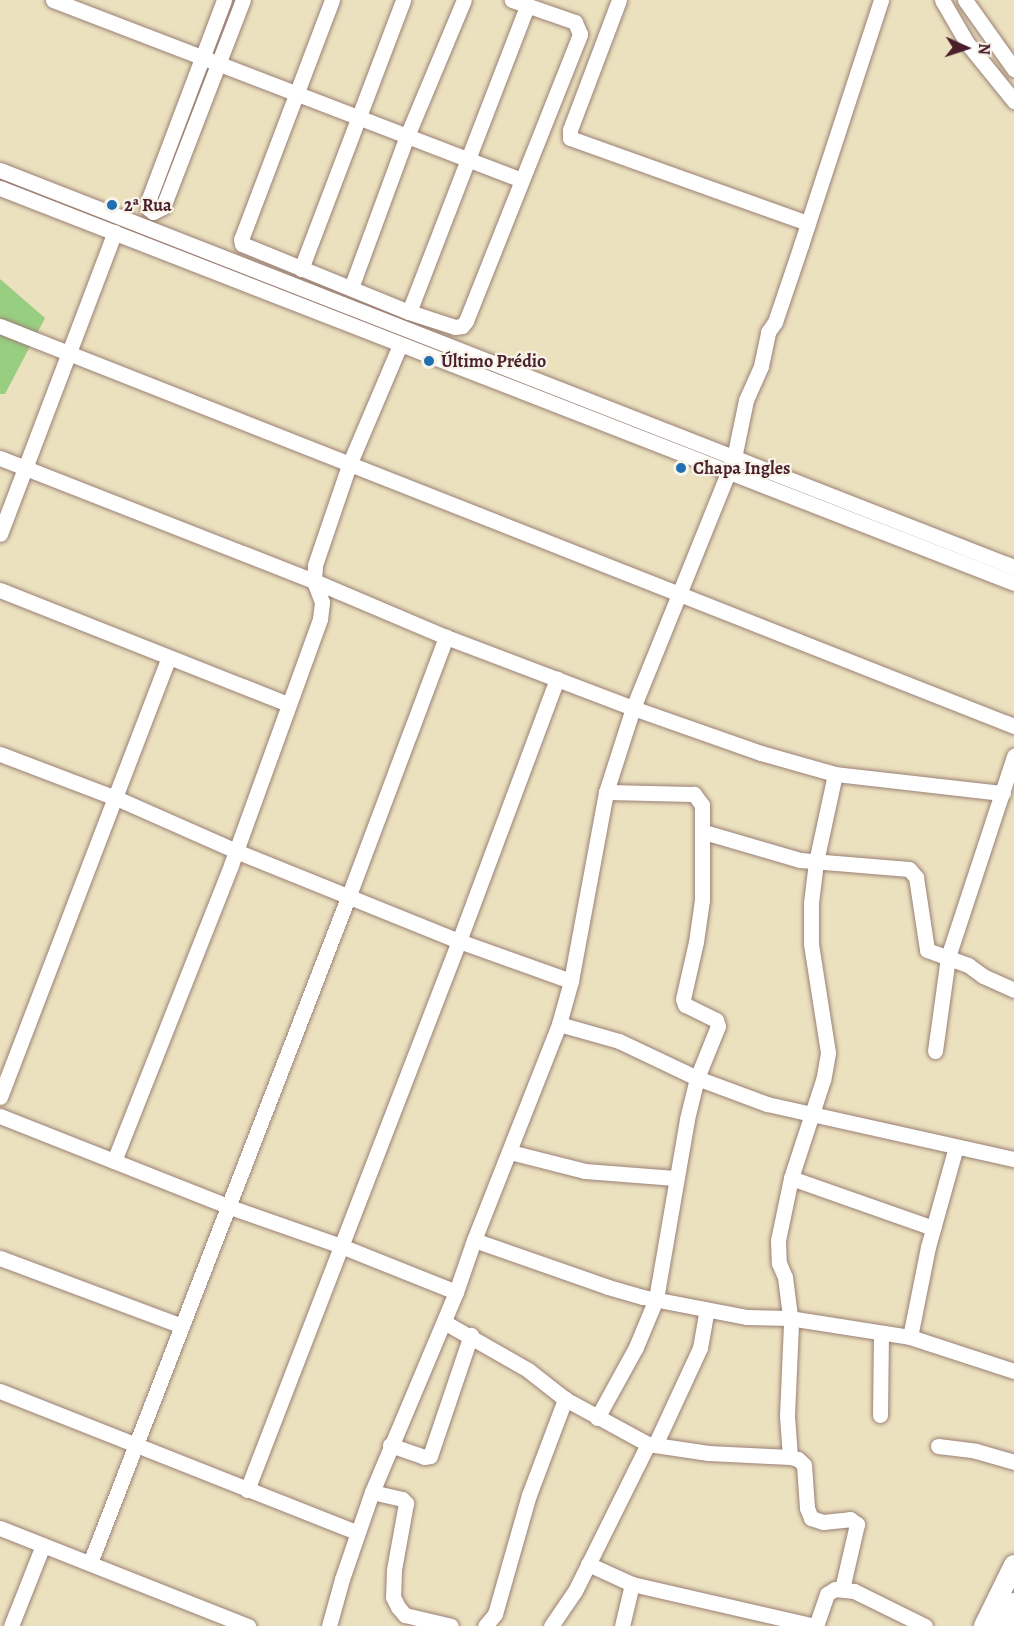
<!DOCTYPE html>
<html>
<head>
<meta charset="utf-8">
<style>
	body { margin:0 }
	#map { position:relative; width:1014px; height:1626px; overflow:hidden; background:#ece1bf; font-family:Alegreya,serif }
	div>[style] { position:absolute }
	.green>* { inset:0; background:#98ce80 }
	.roads { filter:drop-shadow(0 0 2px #9b8075) drop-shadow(0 0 2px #9b8075) }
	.minor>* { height:15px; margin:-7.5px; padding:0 7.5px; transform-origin:7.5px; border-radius:7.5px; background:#fff }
	.major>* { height:20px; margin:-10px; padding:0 10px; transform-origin:10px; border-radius:10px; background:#fff }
	.dots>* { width:16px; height:16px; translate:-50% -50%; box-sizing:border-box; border:3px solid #f7f3e8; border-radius:50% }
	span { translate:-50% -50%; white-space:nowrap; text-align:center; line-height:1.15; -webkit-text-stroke:4.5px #f7f3e8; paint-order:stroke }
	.poi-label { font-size:18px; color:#4a1f2b; font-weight:700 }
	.left { translate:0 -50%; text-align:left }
	.north { position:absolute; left:936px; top:18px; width:60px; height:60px; -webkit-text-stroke:4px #f7f3e8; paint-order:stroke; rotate:93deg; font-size:16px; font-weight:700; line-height:24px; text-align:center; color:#4a1f2b }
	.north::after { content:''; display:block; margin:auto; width:21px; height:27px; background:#4a1f2b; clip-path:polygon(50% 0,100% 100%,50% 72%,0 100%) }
</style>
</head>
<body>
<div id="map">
	<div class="green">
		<div style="clip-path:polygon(0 279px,45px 318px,5px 394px,0 394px)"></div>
	</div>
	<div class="roads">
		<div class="minor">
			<div style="left:53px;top:0;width:502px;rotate:21deg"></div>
			<div style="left:224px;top:0;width:215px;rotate:110.7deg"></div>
			<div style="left:148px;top:201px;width:7px;rotate:90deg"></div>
			<div style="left:148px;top:208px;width:6px;rotate:39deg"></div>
			<div style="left:153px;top:212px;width:11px;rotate:-27deg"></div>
			<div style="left:163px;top:207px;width:222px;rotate:-68.9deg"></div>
			<div style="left:332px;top:0;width:256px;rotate:110.8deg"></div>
			<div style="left:241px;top:239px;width:5px;rotate:79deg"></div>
			<div style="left:242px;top:244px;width:180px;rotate:22.2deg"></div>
			<div style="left:409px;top:312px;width:48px;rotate:18.1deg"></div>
			<div style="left:455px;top:327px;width:7px;rotate:-8deg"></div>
			<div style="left:462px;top:326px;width:6px;rotate:-51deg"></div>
			<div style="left:466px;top:321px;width:309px;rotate:-68.3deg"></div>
			<div style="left:580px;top:34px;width:13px;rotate:-113deg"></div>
			<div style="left:575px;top:22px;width:67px;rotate:-160.8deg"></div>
			<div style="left:619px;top:0;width:139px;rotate:110.7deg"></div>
			<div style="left:570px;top:130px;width:8px;rotate:90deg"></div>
			<div style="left:570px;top:138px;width:253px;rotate:19.7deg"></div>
			<div style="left:942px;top:0;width:50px;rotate:59.8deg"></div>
			<div style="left:967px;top:43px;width:75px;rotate:51deg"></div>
			<div style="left:965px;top:0;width:85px;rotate:54.6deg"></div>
			<div style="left:0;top:170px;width:1089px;rotate:21.38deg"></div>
			<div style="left:0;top:188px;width:1088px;rotate:21.28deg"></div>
			<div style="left:301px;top:269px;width:288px;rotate:-69.2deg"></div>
			<div style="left:351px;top:288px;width:162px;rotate:-69.8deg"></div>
			<div style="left:407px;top:136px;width:147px;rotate:-67.3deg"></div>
			<div style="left:409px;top:312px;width:328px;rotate:-68.9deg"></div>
			<div style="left:0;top:326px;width:1090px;rotate:21.53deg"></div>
			<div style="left:0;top:458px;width:337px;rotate:21.4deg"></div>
			<div style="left:314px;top:581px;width:143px;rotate:23deg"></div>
			<div style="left:446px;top:637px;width:200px;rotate:20.8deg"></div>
			<div style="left:633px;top:708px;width:136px;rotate:19.4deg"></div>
			<div style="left:761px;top:753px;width:77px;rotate:15.8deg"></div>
			<div style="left:835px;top:774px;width:169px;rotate:6.5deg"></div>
			<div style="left:0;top:534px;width:323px;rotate:-69.2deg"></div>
			<div style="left:0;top:590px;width:310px;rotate:21.6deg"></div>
			<div style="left:0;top:754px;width:124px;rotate:20.8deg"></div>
			<div style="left:116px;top:798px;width:131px;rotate:23.8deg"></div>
			<div style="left:236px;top:851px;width:240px;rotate:22deg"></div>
			<div style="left:459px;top:941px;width:119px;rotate:19.7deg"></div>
			<div style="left:835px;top:774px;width:90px;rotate:102.2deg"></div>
			<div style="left:816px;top:862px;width:41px;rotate:97deg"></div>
			<div style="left:811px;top:903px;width:41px;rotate:90deg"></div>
			<div style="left:811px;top:944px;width:110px;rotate:81.1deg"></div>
			<div style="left:828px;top:1053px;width:27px;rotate:100deg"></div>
			<div style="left:823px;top:1080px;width:103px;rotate:108.1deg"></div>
			<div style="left:791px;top:1178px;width:63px;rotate:101.8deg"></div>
			<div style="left:778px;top:1240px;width:23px;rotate:88deg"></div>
			<div style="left:779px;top:1263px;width:15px;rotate:67deg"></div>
			<div style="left:785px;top:1277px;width:47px;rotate:82.7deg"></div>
			<div style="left:791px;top:1324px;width:92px;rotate:92.5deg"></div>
			<div style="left:787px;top:1416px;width:41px;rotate:85.8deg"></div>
			<div style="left:790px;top:1457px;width:8px;rotate:14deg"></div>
			<div style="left:798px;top:1459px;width:8px;rotate:45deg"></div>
			<div style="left:804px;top:1465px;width:43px;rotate:86deg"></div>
			<div style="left:807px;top:1508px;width:11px;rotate:68deg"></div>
			<div style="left:811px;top:1518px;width:13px;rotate:18deg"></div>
			<div style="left:823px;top:1522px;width:27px;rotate:-6deg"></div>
			<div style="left:850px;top:1519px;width:9px;rotate:36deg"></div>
			<div style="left:857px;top:1524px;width:67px;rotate:103deg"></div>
			<div style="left:704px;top:832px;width:100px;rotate:16.3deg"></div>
			<div style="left:800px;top:860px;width:109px;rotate:4.7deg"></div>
			<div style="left:909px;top:869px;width:11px;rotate:49deg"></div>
			<div style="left:916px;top:877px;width:74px;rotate:81.4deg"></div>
			<div style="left:927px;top:950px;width:44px;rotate:20.1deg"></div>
			<div style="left:968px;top:965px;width:19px;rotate:36deg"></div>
			<div style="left:983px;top:976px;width:34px;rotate:24deg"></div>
			<div style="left:559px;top:1024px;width:62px;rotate:15.8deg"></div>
			<div style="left:619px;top:1041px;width:86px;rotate:25.4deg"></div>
			<div style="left:697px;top:1078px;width:75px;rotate:20.4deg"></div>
			<div style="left:767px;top:1104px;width:253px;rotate:12.6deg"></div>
			<div style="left:935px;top:1051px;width:95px;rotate:-82.1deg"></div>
			<div style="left:948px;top:957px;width:212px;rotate:-71.8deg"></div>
			<div style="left:0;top:1097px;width:469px;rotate:-69deg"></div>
			<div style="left:0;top:1116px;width:244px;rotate:21.6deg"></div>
			<div style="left:227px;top:1206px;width:121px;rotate:19.3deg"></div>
			<div style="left:341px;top:1246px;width:124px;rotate:21.8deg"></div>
			<div style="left:510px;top:1152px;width:77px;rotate:14.2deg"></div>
			<div style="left:585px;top:1171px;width:90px;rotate:4.4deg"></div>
			<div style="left:114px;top:1161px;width:318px;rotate:-68.4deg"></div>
			<div style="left:231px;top:865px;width:262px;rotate:-70.1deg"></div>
			<div style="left:320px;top:619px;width:17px;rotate:-83deg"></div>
			<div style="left:322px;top:602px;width:22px;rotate:-111deg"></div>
			<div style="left:314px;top:581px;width:16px;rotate:-86deg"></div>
			<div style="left:315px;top:565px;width:106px;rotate:-71.2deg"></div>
			<div style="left:349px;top:465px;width:130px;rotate:-67deg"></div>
			<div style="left:791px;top:1178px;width:151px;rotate:19.4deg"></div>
			<div style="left:474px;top:1240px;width:142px;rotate:19.3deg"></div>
			<div style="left:608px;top:1287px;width:36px;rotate:16deg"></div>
			<div style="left:643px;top:1297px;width:106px;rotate:10.9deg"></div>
			<div style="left:747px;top:1317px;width:42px;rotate:1.4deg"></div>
			<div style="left:789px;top:1318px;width:122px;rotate:8.9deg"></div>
			<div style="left:910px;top:1337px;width:109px;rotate:18.1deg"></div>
			<div style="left:0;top:1258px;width:194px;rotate:20.5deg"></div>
			<div style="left:444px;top:1322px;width:97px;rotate:29.7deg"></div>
			<div style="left:528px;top:1370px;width:47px;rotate:38.1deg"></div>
			<div style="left:565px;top:1399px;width:94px;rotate:28.5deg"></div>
			<div style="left:648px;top:1444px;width:61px;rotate:8.5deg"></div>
			<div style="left:708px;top:1453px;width:82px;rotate:2.8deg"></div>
			<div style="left:910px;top:1337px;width:92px;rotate:-78.7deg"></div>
			<div style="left:928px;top:1247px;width:104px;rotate:-74.4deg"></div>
			<div style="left:0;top:1391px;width:384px;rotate:21.6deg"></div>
			<div style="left:880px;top:1415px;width:82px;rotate:-89.3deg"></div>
			<div style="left:597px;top:1418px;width:81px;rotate:-61.2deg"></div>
			<div style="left:636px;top:1347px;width:52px;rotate:-67.4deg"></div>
			<div style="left:656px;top:1299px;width:183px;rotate:-80.2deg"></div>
			<div style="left:687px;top:1119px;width:42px;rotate:-76.3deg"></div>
			<div style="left:697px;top:1078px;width:56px;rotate:-68deg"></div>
			<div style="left:718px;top:1026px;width:6px;rotate:-108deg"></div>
			<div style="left:716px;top:1020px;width:34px;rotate:-154deg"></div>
			<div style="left:685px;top:1005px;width:6px;rotate:-108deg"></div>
			<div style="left:683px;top:999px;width:58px;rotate:-77.2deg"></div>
			<div style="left:696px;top:942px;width:42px;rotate:-81.9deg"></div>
			<div style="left:702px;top:900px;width:95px;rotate:-90deg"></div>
			<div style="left:702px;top:805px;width:14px;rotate:-126deg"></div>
			<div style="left:694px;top:794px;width:88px;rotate:-178.7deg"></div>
			<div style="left:390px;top:1445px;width:36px;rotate:19deg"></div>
			<div style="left:424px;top:1457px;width:6px;rotate:-9deg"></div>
			<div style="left:430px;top:1456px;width:128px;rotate:-71.3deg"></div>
			<div style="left:655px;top:1445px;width:107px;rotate:-65.1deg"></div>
			<div style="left:700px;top:1348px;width:39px;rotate:-80deg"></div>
			<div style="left:938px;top:1446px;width:38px;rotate:7deg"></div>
			<div style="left:976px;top:1451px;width:40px;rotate:16deg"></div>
			<div style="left:247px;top:1490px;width:589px;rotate:-68.89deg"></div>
			<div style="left:459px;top:941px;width:280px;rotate:-69.5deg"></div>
			<div style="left:372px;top:1492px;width:31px;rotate:13deg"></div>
			<div style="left:402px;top:1499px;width:6px;rotate:45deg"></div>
			<div style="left:406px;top:1503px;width:68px;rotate:100.2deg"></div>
			<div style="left:394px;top:1570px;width:27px;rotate:92deg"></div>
			<div style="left:393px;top:1597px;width:11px;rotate:63deg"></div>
			<div style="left:398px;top:1607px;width:11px;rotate:49deg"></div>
			<div style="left:405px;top:1615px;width:47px;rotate:13.4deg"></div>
			<div style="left:0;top:1528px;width:267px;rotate:21.6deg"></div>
			<div style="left:90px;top:1563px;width:716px;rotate:-68.81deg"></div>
			<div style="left:349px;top:895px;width:276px;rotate:-69.4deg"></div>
			<div style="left:588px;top:1564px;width:48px;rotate:24.4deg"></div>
			<div style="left:632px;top:1584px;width:189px;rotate:12.9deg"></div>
			<div style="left:11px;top:1626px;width:87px;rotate:-68.4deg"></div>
			<div style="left:329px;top:1626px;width:49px;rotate:-74.5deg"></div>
			<div style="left:342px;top:1579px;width:92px;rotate:-71deg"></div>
			<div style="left:372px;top:1492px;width:217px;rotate:-67.2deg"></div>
			<div style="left:456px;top:1292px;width:55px;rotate:-70.9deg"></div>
			<div style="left:474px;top:1240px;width:232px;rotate:-68.5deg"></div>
			<div style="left:559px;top:1024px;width:45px;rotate:-74.4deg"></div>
			<div style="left:571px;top:981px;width:192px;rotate:-79.5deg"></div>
			<div style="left:606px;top:792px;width:88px;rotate:-72.2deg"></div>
			<div style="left:633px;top:708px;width:270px;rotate:-68deg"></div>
			<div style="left:734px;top:458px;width:59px;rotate:-78.3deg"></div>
			<div style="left:746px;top:400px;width:37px;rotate:-66deg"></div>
			<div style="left:761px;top:366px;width:35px;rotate:-78deg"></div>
			<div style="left:768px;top:332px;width:12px;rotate:-55deg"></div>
			<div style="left:775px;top:322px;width:81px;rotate:-71.3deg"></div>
			<div style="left:801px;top:245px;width:258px;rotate:-71.9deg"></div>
			<div style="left:485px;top:1626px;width:16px;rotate:-50deg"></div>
			<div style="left:495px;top:1614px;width:124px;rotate:-74.1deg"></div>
			<div style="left:529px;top:1495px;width:103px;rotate:-69.4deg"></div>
			<div style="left:551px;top:1626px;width:42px;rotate:-55.6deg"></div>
			<div style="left:575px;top:1591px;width:164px;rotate:-63.6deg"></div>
			<div style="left:622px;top:1626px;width:43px;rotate:-76.6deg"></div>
			<div style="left:816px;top:1626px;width:34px;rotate:-71deg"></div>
			<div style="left:827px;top:1594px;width:9px;rotate:-32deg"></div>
			<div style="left:835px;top:1589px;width:19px;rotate:6deg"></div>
			<div style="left:854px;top:1591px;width:79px;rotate:26.2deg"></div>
		</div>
		<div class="major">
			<div style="left:984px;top:1626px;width:68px;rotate:-63.8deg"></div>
			<div style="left:1004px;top:1626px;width:25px;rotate:-67deg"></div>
		</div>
	</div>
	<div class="dots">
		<div style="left:112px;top:205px;background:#1f6fb2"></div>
		<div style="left:429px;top:361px;background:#1f6fb2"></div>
		<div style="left:681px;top:468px;background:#1f6fb2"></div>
	</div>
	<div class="poi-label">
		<span class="left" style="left:124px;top:205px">2ª Rua</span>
		<span class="left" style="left:441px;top:361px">Último Prédio</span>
		<span class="left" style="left:693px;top:468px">Chapa Ingles</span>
	</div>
	<div class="north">N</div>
</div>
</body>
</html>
